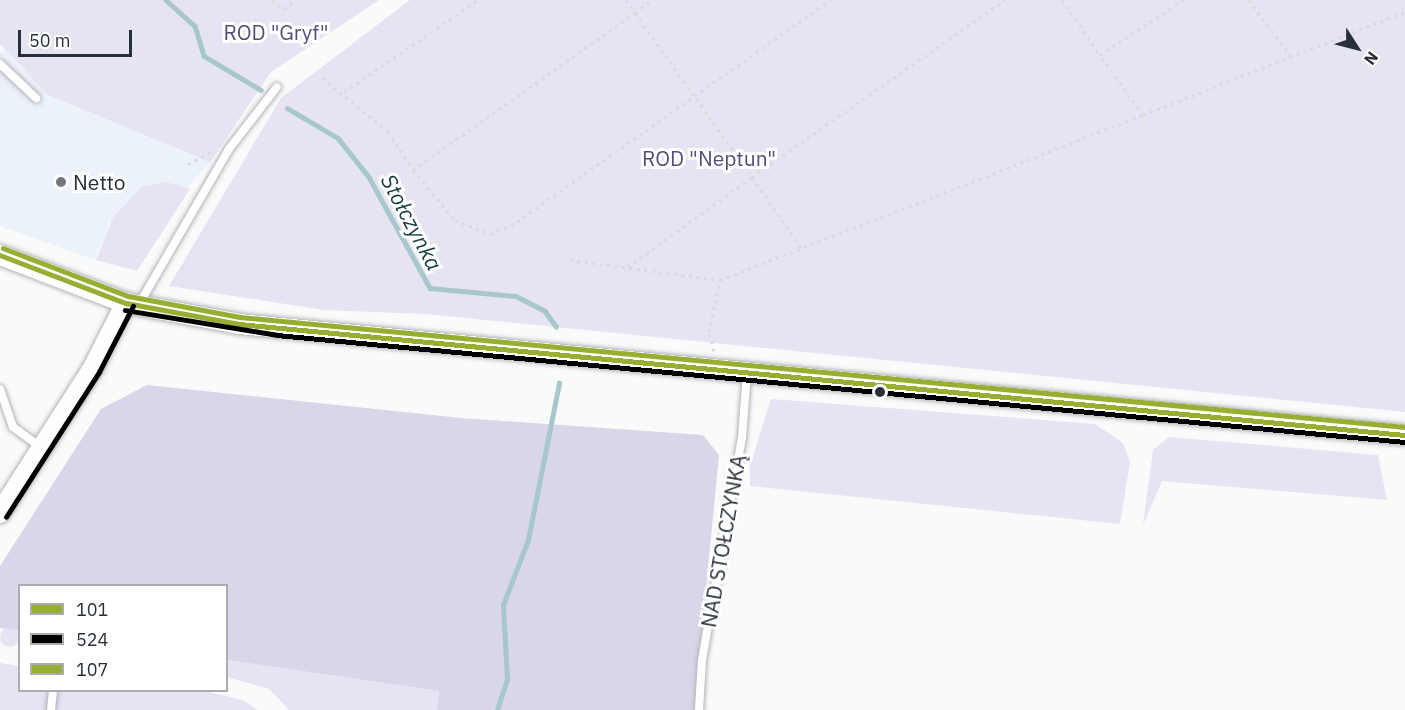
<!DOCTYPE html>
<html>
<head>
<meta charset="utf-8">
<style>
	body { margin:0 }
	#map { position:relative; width:1405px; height:710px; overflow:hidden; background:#fafafa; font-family:"IBM Plex Sans",sans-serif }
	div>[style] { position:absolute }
	.built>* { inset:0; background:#ebf2f9 }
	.green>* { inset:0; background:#e6e3f3 }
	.round { border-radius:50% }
	.forest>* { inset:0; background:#d8d6e8 }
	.stream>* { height:4.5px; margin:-2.25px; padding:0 2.25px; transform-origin:2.25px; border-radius:2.25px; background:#a8c7cc }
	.path>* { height:3px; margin-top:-1.5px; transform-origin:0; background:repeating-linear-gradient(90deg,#dbdbdc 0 3px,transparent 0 7.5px) }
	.roads { filter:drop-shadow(0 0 2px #b1b5ba) drop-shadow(0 0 2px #b1b5ba) }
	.service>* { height:8px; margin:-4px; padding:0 4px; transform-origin:4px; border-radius:4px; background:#fefefe }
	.tertiary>* { height:20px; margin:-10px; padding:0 10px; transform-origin:10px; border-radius:10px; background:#fefefe }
	.bus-1>* { height:4.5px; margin:-2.25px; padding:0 2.25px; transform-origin:2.25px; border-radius:2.25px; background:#96af32 }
	.bus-2>* { height:4.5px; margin:-2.25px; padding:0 2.25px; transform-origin:2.25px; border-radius:2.25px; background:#000 }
	.bus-3>* { height:4.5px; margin:-2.25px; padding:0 2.25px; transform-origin:2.25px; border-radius:2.25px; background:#96af32 }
	.dots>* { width:16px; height:16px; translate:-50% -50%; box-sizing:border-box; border:3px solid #fff; border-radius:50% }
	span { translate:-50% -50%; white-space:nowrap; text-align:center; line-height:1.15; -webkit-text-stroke:6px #fff; paint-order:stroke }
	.park-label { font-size:21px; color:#574d7d }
	.poi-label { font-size:21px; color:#273039 }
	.left { translate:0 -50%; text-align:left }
	.street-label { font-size:21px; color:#273039 }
	.water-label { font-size:22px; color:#133d43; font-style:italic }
	.legend { position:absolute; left:18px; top:584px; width:210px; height:108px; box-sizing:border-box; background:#fff; border:2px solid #a9acb0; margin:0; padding:8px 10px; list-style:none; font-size:18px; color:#273039 }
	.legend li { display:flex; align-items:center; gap:12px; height:30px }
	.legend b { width:30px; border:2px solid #a9acb0 }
	.north { position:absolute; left:1327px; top:18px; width:60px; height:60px; -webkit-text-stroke:4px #fff; paint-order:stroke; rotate:126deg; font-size:16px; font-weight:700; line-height:24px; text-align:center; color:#273039 }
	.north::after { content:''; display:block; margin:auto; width:21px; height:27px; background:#273039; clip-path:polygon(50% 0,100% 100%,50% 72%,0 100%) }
	.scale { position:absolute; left:18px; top:30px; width:114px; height:27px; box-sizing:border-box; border:3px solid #273039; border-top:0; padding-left:8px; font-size:18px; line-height:21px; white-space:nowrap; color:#273039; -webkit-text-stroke:4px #fff; paint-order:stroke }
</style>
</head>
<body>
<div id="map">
	<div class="built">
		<div style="clip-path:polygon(5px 50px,48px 95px,210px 162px,147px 233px,110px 221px,95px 260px,0 226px,0 53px)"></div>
	</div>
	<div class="green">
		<div style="clip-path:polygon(0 0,379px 0,271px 72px,210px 162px,48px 95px,0 44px)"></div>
		<div style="clip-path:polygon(410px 0,1405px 0,1405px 412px,425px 314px,324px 310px,169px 286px,281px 98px)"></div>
		<div style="clip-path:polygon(166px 182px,190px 189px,137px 271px,96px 260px,112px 219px,141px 187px)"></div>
		<div style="clip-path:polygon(771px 399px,1095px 424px,1123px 443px,1130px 462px,1120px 524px,750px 486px,750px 466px)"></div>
		<div style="clip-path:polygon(1169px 437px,1378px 455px,1387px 500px,1162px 481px,1143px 525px,1153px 450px)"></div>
		<div class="round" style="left:0;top:627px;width:20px;height:20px"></div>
		<div style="clip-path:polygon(227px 660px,439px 691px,437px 710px,289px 710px,269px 689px,227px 677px)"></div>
		<div style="clip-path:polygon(0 663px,19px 666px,20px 690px,204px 691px,243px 700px,258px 710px,0 710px)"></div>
	</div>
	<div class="forest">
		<div style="clip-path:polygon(147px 385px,461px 418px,703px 435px,719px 455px,694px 710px,437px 710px,439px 691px,227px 660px,226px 586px,20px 586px,19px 630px,0 628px,0 566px,101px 409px)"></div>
	</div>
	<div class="stream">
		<div style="left:166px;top:0;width:39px;rotate:42deg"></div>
		<div style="left:195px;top:26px;width:31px;rotate:73deg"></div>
		<div style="left:204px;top:56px;width:66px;rotate:30.8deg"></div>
		<div style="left:287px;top:108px;width:59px;rotate:30.5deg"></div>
		<div style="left:338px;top:138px;width:50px;rotate:51.5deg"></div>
		<div style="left:369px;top:177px;width:127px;rotate:61.2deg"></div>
		<div style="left:430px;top:288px;width:86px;rotate:5.3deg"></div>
		<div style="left:516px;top:296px;width:33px;rotate:27deg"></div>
		<div style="left:545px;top:311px;width:19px;rotate:54deg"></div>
		<div style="left:497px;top:710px;width:32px;rotate:-72deg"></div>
		<div style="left:507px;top:680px;width:75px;rotate:-93.1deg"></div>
		<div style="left:503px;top:605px;width:70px;rotate:-69deg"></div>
		<div style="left:528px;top:540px;width:160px;rotate:-78.8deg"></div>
	</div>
	<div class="path">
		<div style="left:272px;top:0;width:15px;rotate:37deg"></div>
		<div style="left:284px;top:9px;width:14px;rotate:-39deg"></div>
		<div style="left:626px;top:0;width:16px;rotate:55deg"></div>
		<div style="left:635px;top:13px;width:21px;rotate:-37deg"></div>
		<div style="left:1062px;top:0;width:67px;rotate:55.4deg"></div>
		<div style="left:1100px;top:55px;width:100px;rotate:-33.5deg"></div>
		<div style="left:1249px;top:0;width:72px;rotate:53.4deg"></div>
		<div style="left:322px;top:78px;width:85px;rotate:38.8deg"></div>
		<div style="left:388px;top:131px;width:46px;rotate:57.3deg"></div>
		<div style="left:413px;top:170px;width:272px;rotate:-35.3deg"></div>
		<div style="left:635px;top:13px;width:201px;rotate:54.5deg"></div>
		<div style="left:752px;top:177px;width:309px;rotate:-35deg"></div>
		<div style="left:344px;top:92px;width:163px;rotate:-34.5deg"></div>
		<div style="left:1143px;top:115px;width:282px;rotate:-21.5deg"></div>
		<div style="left:188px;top:164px;width:30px;rotate:-27deg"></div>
		<div style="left:413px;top:170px;width:65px;rotate:50deg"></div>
		<div style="left:455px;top:220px;width:38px;rotate:22deg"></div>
		<div style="left:490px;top:234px;width:22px;rotate:-21deg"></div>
		<div style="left:511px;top:226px;width:391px;rotate:-35.3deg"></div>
		<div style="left:570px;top:260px;width:151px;rotate:7.6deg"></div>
		<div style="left:720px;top:280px;width:454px;rotate:-21.3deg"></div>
		<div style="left:1143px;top:115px;width:74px;rotate:-125.6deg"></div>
		<div style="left:628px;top:267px;width:153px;rotate:-36deg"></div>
		<div style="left:752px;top:177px;width:88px;rotate:55.2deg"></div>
		<div style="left:714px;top:351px;width:20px;rotate:-105deg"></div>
		<div style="left:709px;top:332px;width:53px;rotate:-78.1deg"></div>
	</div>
	<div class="roads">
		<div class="service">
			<div style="left:0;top:64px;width:50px;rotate:43.4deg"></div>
			<div style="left:138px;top:306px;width:181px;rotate:-59.9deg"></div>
			<div style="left:229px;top:149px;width:78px;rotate:-52.3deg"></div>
			<div style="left:0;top:389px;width:40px;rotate:71.1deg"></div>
			<div style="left:13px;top:427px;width:36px;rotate:36deg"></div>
			<div style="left:51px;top:710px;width:20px;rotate:-84deg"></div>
			<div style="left:699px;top:710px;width:50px;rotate:-86.6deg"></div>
			<div style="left:702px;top:660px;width:226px;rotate:-79.8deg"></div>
			<div style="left:742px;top:438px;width:66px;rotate:-85.7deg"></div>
		</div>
		<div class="tertiary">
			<div style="left:0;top:255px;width:135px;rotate:20.9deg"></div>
			<div style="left:126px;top:303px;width:115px;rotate:10.5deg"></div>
			<div style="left:239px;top:324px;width:1171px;rotate:5.44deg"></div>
			<div style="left:0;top:513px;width:172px;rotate:-57.3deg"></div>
			<div style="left:93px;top:368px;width:73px;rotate:-63.1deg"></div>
		</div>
	</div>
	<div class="bus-1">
		<div style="left:0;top:255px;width:135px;rotate:20.9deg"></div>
		<div style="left:126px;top:303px;width:115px;rotate:10.5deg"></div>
		<div style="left:239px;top:324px;width:1171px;rotate:5.44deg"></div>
	</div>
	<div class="bus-2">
		<div style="left:125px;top:310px;width:154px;rotate:9.3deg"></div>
		<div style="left:277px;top:335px;width:1132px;rotate:5.42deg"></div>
		<div style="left:6px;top:517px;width:172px;rotate:-57.3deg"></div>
		<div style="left:99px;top:372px;width:74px;rotate:-62.7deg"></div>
	</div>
	<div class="bus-3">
		<div style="left:3px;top:248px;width:134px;rotate:21deg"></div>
		<div style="left:128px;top:296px;width:114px;rotate:10.6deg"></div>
		<div style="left:240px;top:317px;width:1170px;rotate:5.39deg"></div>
	</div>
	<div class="dots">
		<div style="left:61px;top:182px;background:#71777d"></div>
		<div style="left:880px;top:392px;background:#273039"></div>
	</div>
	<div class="park-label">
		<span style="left:276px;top:32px">ROD "Gryf"</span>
		<span style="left:709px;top:158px">ROD "Neptun"</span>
	</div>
	<div class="poi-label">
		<span class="left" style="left:73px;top:182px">Netto</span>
	</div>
	<div class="street-label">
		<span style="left:723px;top:541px;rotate:-80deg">NAD STOŁCZYNKĄ</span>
	</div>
	<div class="water-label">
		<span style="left:412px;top:222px;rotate:62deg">Stołczynka</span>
	</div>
	<ul class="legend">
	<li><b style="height:8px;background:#96af32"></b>101</li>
	<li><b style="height:8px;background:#000"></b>524</li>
	<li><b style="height:8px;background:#96af32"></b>107</li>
	</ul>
	<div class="north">N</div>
	<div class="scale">50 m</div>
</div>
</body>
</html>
